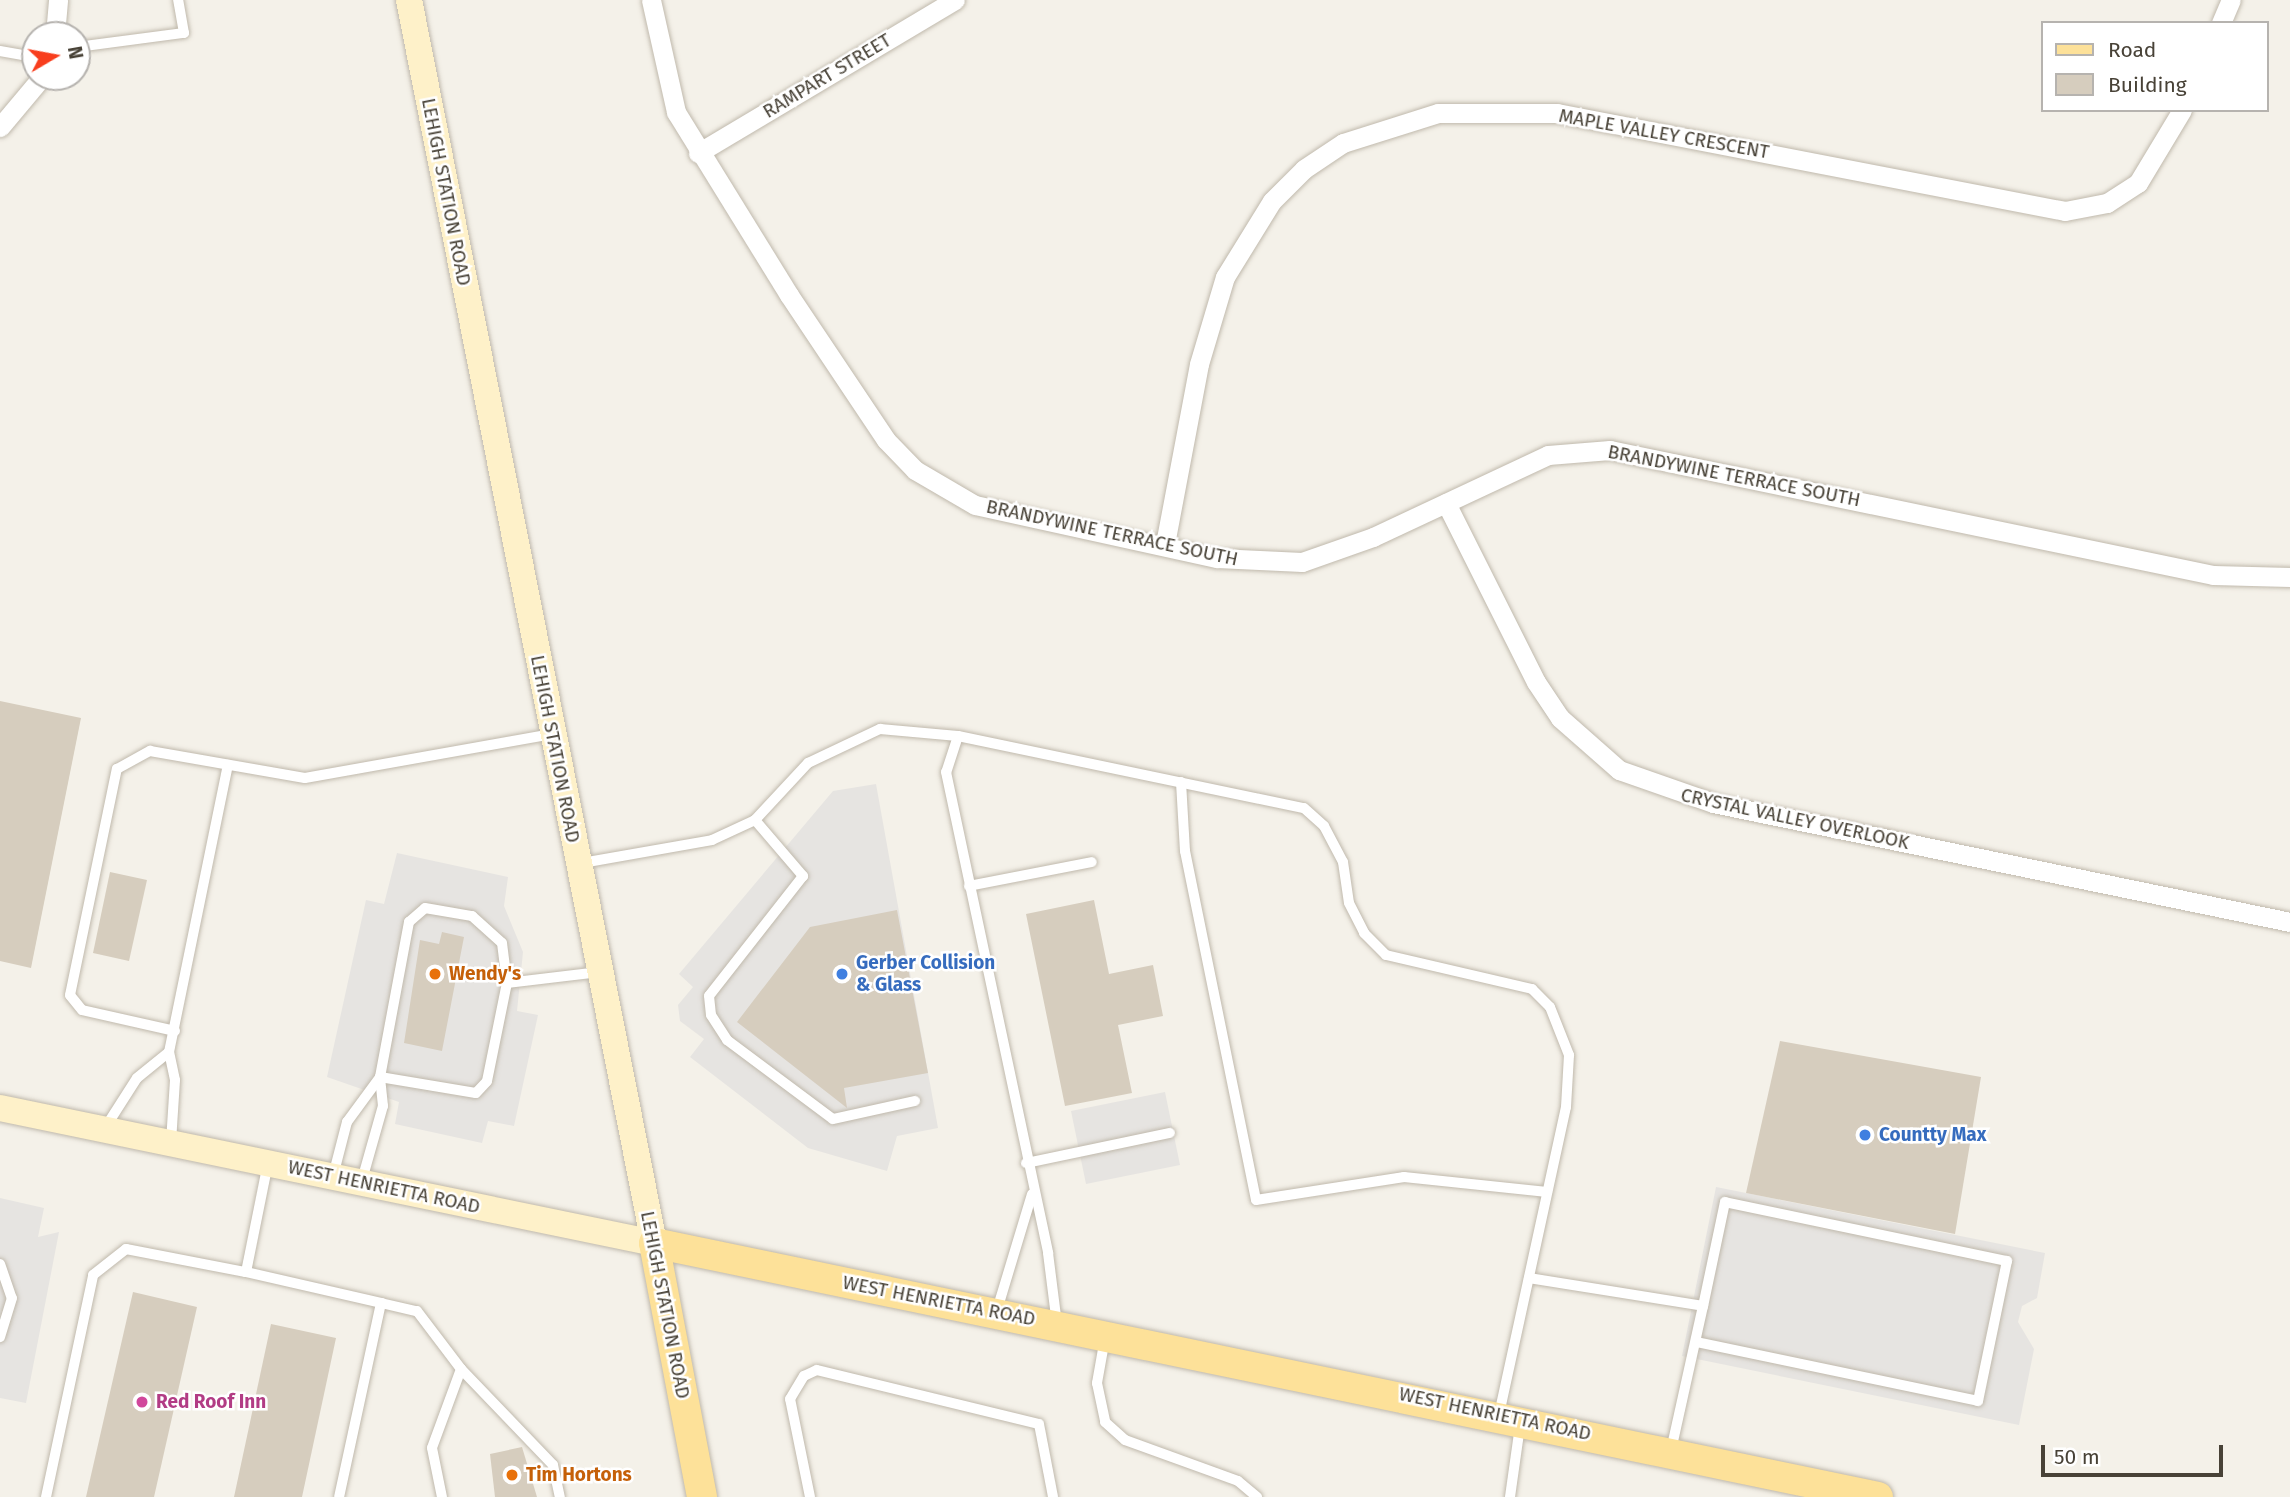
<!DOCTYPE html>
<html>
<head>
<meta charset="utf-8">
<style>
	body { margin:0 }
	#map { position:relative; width:2290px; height:1497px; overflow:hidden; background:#f4f1e9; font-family:"Fira Sans",sans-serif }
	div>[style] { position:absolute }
	.parking>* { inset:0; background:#e6e4e1 }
	.building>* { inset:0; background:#d6cdbe }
	.roads { filter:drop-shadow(0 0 2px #c0b9ac) drop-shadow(0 0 2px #c0b9ac) }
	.lane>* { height:10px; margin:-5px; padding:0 5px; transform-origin:5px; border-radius:5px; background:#fff }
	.street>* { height:19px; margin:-9.5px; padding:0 9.5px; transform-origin:9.5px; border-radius:9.5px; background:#fff }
	.secondary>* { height:26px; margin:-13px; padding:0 13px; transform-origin:13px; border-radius:13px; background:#fef1c9 }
	.primary>* { height:30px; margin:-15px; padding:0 15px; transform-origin:15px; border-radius:15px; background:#fde199 }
	.dots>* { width:19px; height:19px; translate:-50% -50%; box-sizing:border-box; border:4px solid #fff; border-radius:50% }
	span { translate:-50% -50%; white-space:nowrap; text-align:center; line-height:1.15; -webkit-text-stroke:5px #fff; paint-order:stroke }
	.street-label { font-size:19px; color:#484237 }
	.shop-label { font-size:19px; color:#366cbe; font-weight:700 }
	.left { translate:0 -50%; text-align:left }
	.food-label { font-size:19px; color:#c56008; font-weight:700 }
	.hotel-label { font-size:19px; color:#b23c85; font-weight:700 }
	.legend { position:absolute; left:2041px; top:21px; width:228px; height:91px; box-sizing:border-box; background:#fff; border:2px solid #b6b3af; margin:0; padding:9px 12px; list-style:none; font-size:21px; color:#484237 }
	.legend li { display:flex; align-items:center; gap:14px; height:35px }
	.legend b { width:35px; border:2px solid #b6b3af }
	.north { position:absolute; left:21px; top:21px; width:70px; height:70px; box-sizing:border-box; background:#fff; border:2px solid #b6b3af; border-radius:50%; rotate:80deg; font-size:19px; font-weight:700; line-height:28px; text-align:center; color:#484237 }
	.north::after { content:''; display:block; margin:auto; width:24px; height:32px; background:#f83e1d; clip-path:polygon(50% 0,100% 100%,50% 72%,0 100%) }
	.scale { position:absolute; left:2041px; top:1445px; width:182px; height:32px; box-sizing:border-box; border:4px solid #484237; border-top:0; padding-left:9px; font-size:21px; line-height:24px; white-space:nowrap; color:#484237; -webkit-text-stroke:5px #fff; paint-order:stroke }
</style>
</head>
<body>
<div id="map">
	<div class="parking">
		<div style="clip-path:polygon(876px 784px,938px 1128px,897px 1136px,887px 1171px,808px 1148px,690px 1057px,704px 1039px,680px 1021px,678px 1005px,693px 987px,679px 974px,833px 791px)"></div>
		<div style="clip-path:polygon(397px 853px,508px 877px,504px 906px,523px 952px,517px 1011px,538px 1015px,514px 1126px,488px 1121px,482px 1143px,395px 1124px,399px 1102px,327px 1077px,366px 900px,384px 904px)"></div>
		<div style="clip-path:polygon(1165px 1092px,1180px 1165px,1086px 1184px,1071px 1111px)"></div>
		<div style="clip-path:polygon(1716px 1187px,2045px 1253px,2037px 1298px,2022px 1306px,2018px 1322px,2034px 1349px,2019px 1425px,1682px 1356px)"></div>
		<div style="clip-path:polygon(0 1198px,44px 1208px,38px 1237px,59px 1232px,26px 1403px,0 1398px)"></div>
	</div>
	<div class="building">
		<div style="clip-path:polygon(0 701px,81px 718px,31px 968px,0 961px)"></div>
		<div style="clip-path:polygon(110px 872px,147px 880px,129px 961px,93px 953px)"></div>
		<div style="clip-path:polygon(1094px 900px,1109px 974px,1153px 965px,1163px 1016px,1118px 1025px,1132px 1093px,1065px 1106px,1026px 914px)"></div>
		<div style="clip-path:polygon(897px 910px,928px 1073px,844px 1088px,847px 1108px,737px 1022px,810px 927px)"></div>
		<div style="clip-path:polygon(442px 932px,464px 937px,442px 1051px,404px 1043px,420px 940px,439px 944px)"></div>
		<div style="clip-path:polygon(1780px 1041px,1981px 1077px,1955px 1234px,1746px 1193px)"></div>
		<div style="clip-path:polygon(133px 1292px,197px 1307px,154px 1497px,86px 1497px)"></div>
		<div style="clip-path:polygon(271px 1324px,336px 1338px,302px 1497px,234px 1497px)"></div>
		<div style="clip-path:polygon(522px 1447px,537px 1497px,495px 1497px,490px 1454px)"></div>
	</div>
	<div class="roads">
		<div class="lane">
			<div style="left:77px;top:47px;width:108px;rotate:-7.5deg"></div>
			<div style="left:184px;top:33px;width:34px;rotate:-100deg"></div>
			<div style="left:0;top:51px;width:36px;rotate:10deg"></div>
			<div style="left:958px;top:736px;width:38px;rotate:108deg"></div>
			<div style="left:946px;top:772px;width:492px;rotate:78deg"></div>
			<div style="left:1048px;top:1253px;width:72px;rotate:82.8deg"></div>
			<div style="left:1181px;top:782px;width:69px;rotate:86.7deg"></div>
			<div style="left:1185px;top:851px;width:356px;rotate:78.5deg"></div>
			<div style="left:1256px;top:1200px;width:150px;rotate:-8.8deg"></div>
			<div style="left:1404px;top:1177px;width:144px;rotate:6deg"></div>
			<div style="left:755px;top:820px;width:74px;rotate:49.4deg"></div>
			<div style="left:803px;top:876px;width:152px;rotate:128.1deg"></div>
			<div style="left:709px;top:996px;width:19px;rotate:84deg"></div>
			<div style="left:711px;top:1015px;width:30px;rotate:57deg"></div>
			<div style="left:727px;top:1040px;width:132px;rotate:36.7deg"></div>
			<div style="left:833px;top:1119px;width:84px;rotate:-12.4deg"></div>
			<div style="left:582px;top:863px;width:132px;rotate:-10deg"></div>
			<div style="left:712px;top:840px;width:47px;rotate:-24.9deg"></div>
			<div style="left:755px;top:820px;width:78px;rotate:-47.1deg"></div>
			<div style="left:808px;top:763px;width:80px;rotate:-25.3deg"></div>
			<div style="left:880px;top:729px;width:78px;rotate:5.1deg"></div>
			<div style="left:958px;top:736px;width:353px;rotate:11.8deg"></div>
			<div style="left:1304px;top:808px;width:27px;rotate:42deg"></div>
			<div style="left:1324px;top:826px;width:41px;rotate:62.2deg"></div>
			<div style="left:1343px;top:862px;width:41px;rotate:81.7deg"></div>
			<div style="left:1349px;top:903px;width:34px;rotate:63deg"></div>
			<div style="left:1364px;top:933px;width:31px;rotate:45deg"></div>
			<div style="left:1386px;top:955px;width:150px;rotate:13.1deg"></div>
			<div style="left:1532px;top:989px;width:25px;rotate:45deg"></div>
			<div style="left:1550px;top:1007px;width:52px;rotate:68.4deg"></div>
			<div style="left:1569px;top:1055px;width:52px;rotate:93.3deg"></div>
			<div style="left:1566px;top:1107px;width:314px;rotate:102.3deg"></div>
			<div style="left:969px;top:886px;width:125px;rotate:-11deg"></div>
			<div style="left:175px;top:1031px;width:95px;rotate:-167.3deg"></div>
			<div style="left:82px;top:1010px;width:19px;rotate:-129deg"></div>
			<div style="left:70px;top:995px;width:231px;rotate:-78.3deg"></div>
			<div style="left:117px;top:769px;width:38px;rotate:-29deg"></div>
			<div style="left:150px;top:751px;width:157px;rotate:9.9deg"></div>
			<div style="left:305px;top:778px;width:251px;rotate:-10.1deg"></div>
			<div style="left:380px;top:1077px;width:97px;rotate:9.5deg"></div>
			<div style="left:476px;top:1093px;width:16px;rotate:-47deg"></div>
			<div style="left:487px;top:1081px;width:100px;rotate:-78.5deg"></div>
			<div style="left:507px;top:983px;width:93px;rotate:-6.8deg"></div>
			<div style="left:105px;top:1128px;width:59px;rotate:-57.4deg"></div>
			<div style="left:137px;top:1078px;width:41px;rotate:-39.1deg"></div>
			<div style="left:171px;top:1142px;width:62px;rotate:-86.3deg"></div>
			<div style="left:175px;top:1080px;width:29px;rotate:-102deg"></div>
			<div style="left:169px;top:1052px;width:293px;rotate:-78.4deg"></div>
			<div style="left:268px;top:1163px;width:111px;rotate:101.4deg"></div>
			<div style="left:246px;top:1272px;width:139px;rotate:12.9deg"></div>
			<div style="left:381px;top:1303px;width:198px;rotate:102.2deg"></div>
			<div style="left:1026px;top:1163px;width:147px;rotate:-11.8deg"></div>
			<div style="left:333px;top:1176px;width:56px;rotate:-75.5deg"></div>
			<div style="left:347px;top:1122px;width:56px;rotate:-53.7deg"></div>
			<div style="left:362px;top:1180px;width:77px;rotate:-74.2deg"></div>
			<div style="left:383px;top:1106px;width:29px;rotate:-96deg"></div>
			<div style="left:380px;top:1077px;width:158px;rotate:-79.4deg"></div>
			<div style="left:409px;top:922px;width:21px;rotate:-41deg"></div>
			<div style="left:425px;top:908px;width:48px;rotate:9.7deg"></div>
			<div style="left:472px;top:916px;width:40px;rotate:42deg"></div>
			<div style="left:502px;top:943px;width:40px;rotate:82.9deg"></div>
			<div style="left:0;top:1264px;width:36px;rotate:71deg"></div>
			<div style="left:12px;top:1298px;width:41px;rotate:107.1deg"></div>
			<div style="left:1529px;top:1278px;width:176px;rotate:9.1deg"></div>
			<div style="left:1703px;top:1306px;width:148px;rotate:102.5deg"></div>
			<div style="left:381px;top:1303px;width:37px;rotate:13deg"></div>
			<div style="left:417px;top:1311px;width:73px;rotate:52.8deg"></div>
			<div style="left:461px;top:1369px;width:84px;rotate:110.2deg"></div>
			<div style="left:432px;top:1448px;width:50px;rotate:78.5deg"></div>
			<div style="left:997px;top:1310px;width:121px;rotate:-73.2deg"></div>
			<div style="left:1105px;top:1338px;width:46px;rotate:100.1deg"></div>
			<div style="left:1097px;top:1383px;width:40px;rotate:78deg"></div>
			<div style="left:1105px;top:1422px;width:27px;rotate:42deg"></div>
			<div style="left:1125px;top:1440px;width:120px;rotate:19.9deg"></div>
			<div style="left:1238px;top:1481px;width:25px;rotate:40deg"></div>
			<div style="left:1696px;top:1342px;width:288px;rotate:11.8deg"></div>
			<div style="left:1978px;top:1401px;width:143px;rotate:-78.3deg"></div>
			<div style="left:2007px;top:1261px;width:288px;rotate:-168.2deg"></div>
			<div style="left:1725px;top:1202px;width:106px;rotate:101.9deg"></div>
			<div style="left:461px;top:1369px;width:133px;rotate:46.2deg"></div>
			<div style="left:553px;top:1465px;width:33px;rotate:78deg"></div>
			<div style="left:46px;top:1497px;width:227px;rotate:-78deg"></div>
			<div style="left:93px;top:1275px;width:42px;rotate:-38.2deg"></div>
			<div style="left:126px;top:1249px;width:122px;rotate:10.9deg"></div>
			<div style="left:810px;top:1497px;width:100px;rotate:-101.5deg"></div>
			<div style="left:790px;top:1399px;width:27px;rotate:-59deg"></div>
			<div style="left:804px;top:1376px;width:14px;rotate:-25deg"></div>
			<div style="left:817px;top:1370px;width:228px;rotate:13.7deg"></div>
			<div style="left:1039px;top:1424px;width:74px;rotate:79.1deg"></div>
			<div style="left:1510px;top:1497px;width:72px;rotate:-82deg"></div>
		</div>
		<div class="street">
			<div style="left:651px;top:0;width:115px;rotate:77.4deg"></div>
			<div style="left:676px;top:112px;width:215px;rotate:58.3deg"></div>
			<div style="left:789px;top:295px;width:174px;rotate:56.2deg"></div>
			<div style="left:886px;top:440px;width:42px;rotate:46deg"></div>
			<div style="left:915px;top:470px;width:69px;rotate:30.3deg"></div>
			<div style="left:975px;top:505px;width:248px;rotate:12.4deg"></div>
			<div style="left:1217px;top:558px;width:85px;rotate:2.7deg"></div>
			<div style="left:1302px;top:562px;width:75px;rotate:-19.4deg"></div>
			<div style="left:1373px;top:537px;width:193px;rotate:-25.1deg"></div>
			<div style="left:1548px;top:455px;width:62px;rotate:-4.6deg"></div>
			<div style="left:1610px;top:450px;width:616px;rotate:11.71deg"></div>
			<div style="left:2213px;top:575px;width:77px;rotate:1.5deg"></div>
			<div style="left:2221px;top:23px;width:25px;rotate:-67deg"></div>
			<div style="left:55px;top:35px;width:35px;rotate:-85deg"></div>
			<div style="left:0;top:127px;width:65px;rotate:-50deg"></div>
			<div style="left:698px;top:153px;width:299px;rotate:-30.8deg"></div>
			<div style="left:1446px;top:503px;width:200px;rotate:63.3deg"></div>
			<div style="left:1536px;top:682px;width:43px;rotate:56.3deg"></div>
			<div style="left:1560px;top:718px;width:79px;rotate:41.4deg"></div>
			<div style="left:1619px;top:770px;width:100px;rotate:19.3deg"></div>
			<div style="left:1713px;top:803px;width:589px;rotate:11.65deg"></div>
			<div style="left:1165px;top:544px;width:183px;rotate:-79.3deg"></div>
			<div style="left:1199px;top:364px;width:91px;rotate:-73.4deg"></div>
			<div style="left:1225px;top:277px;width:89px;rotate:-58.3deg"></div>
			<div style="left:1272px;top:201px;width:45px;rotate:-45deg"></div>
			<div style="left:1304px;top:169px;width:47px;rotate:-33.7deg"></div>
			<div style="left:1343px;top:143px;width:100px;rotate:-17.5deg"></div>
			<div style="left:1438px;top:113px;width:119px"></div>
			<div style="left:1557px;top:113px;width:517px;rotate:10.92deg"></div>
			<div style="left:2065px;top:211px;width:43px;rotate:-10.8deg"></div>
			<div style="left:2107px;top:203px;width:37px;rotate:-33deg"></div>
			<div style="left:2138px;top:183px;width:85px;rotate:-58.9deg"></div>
		</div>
		<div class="secondary">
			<div style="left:0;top:1108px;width:668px;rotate:11.66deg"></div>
			<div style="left:654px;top:1243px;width:1267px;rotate:-101.15deg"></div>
		</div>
		<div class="primary">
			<div style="left:702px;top:1497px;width:258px;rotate:-100.7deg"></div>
			<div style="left:654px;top:1243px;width:1250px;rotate:11.72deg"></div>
		</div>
	</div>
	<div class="dots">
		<div style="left:435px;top:974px;background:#e8710a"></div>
		<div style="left:842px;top:974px;background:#3f7fe0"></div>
		<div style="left:1865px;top:1135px;background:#3f7fe0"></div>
		<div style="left:142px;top:1402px;background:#d1479c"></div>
		<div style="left:512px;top:1475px;background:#e8710a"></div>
	</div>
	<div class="street-label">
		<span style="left:827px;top:76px;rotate:-31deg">RAMPART STREET</span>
		<span style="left:1664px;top:134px;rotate:10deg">MAPLE VALLEY CRESCENT</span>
		<span style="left:446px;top:192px;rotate:79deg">LEHIGH STATION ROAD</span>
		<span style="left:1734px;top:476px;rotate:11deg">BRANDYWINE TERRACE SOUTH</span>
		<span style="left:1112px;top:533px;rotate:12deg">BRANDYWINE TERRACE SOUTH</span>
		<span style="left:555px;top:749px;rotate:79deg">LEHIGH STATION ROAD</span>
		<span style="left:1795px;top:819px;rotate:12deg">CRYSTAL VALLEY OVERLOOK</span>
		<span style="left:384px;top:1187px;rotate:12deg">WEST HENRIETTA ROAD</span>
		<span style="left:939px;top:1301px;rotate:11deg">WEST HENRIETTA ROAD</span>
		<span style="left:665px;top:1305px;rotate:79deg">LEHIGH STATION ROAD</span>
		<span style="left:1495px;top:1414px;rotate:12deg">WEST HENRIETTA ROAD</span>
	</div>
	<div class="shop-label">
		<span class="left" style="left:856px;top:974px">Gerber Collision<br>&amp; Glass</span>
		<span class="left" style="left:1879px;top:1135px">Countty Max</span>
	</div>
	<div class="food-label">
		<span class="left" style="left:449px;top:974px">Wendy's</span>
		<span class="left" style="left:526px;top:1475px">Tim Hortons</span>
	</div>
	<div class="hotel-label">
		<span class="left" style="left:156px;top:1402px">Red Roof Inn</span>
	</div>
	<ul class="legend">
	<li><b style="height:9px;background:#fde199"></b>Road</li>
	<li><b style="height:19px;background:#d6cdbe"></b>Building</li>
	</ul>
	<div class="north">N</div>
	<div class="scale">50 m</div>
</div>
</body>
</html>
